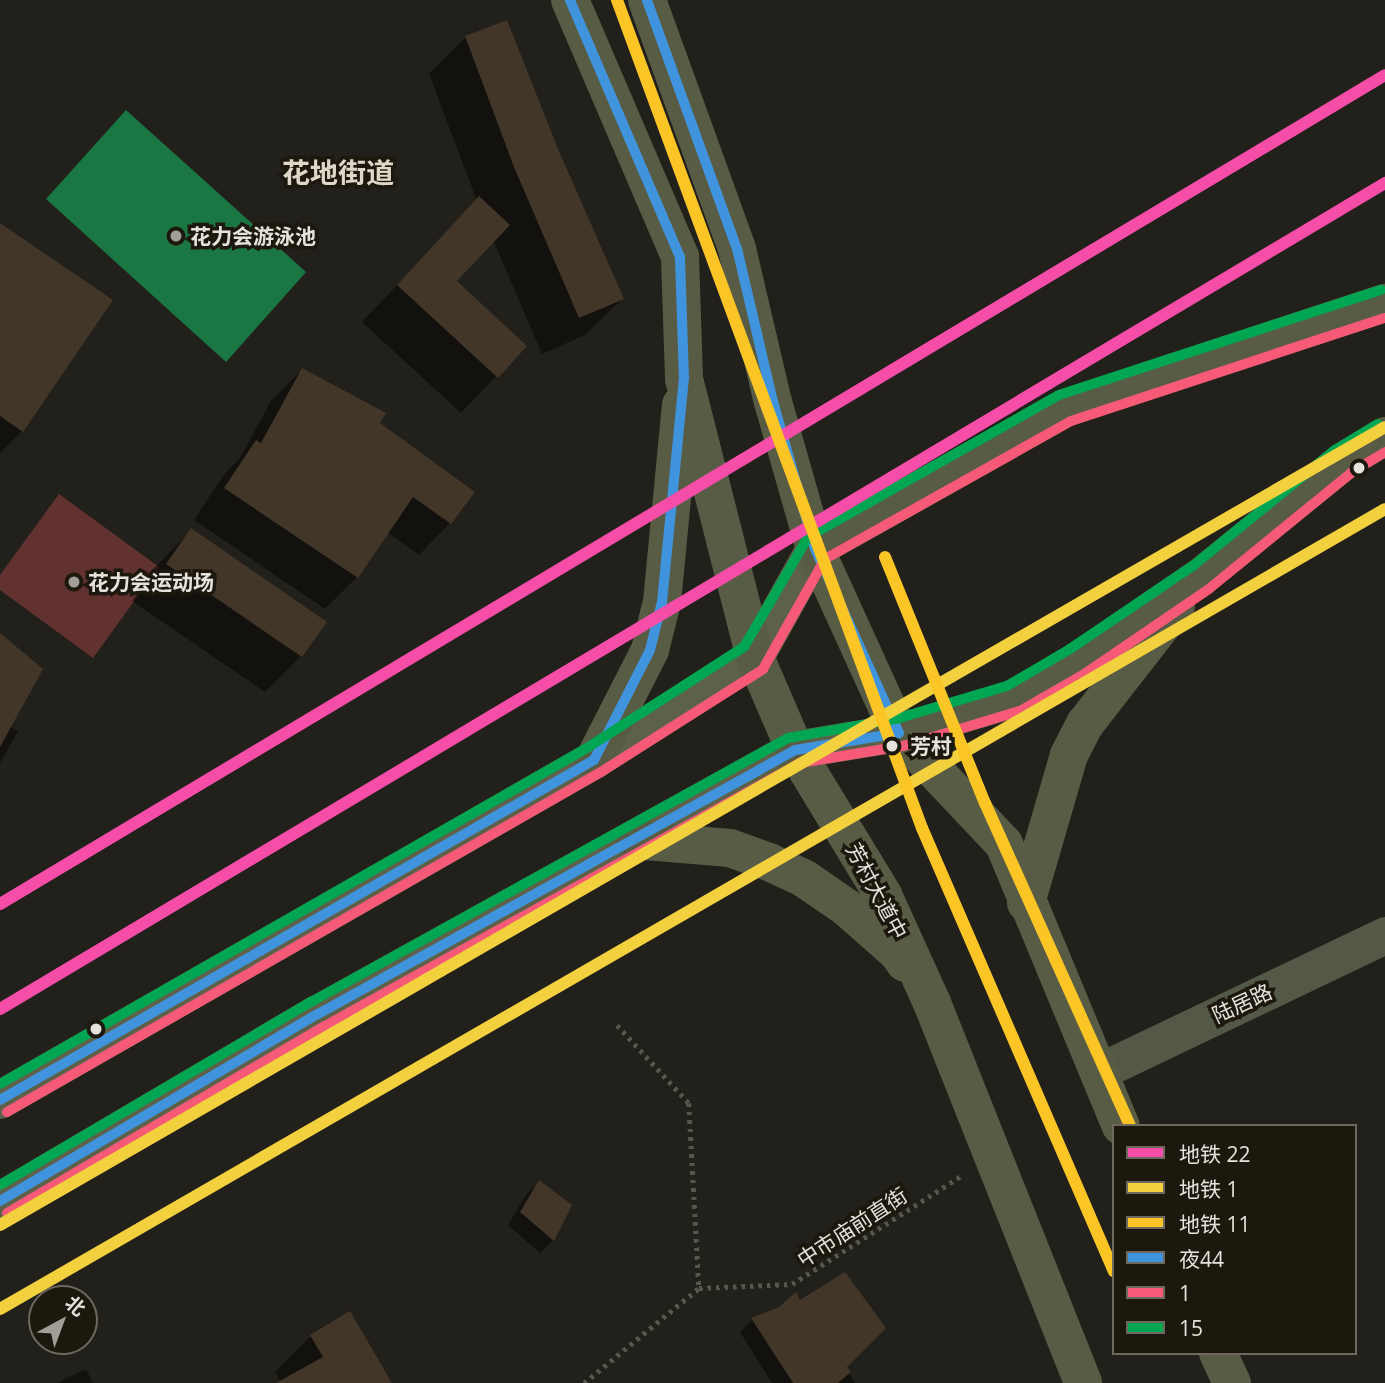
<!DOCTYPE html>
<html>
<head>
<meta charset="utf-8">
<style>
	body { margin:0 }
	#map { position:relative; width:1385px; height:1383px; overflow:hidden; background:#22201a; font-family:"Open Sans","Noto Sans SC",sans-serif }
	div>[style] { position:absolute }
	.green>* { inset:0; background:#623230 }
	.water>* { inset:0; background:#1a7642 }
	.shadow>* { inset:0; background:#0007 }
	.building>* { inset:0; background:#423629 }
	.path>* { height:4.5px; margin-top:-2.25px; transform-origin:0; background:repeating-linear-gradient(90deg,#56574b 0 3.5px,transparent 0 8.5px) }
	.street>* { height:37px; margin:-18.5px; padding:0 18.5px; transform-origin:18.5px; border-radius:18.5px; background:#545846 }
	.primary>* { height:38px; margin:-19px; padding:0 19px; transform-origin:19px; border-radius:19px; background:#5d614a }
	.highway>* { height:38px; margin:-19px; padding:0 19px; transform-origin:19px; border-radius:19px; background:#595c45 }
	.bus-1>* { height:10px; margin:-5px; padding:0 5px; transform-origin:5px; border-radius:5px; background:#4094de }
	.bus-2>* { height:10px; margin:-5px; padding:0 5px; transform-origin:5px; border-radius:5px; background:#f75a77 }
	.bus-3>* { height:10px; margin:-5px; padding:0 5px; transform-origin:5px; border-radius:5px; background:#00a651 }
	.metro-1>* { height:12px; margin:-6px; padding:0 6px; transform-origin:6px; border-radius:6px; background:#f54da8 }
	.metro-2>* { height:12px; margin:-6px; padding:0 6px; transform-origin:6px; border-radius:6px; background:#f3d03e }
	.metro-3>* { height:12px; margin:-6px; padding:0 6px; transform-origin:6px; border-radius:6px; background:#fac525 }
	.dots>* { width:19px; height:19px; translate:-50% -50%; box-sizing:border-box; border:4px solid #1d180d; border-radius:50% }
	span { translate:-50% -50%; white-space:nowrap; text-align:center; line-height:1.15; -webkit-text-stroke:7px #1d180d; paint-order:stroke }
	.poi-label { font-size:21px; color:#e5e2db; font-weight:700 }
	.left { translate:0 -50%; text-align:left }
	.stop-label { font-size:21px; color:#e5e2db; font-weight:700 }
	.street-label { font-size:21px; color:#e5e2db }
	.district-label { font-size:28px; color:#dfd8c9; font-weight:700 }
	.legend { position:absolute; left:1112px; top:1124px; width:245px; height:231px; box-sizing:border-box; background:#1d180d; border:2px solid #6d695f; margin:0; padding:9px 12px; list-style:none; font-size:21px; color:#e5e2db }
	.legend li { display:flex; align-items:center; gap:14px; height:35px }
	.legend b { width:35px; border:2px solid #6d695f }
	.north { position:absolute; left:28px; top:1285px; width:70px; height:70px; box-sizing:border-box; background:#1d180d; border:2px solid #6d695f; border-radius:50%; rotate:41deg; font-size:19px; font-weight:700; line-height:28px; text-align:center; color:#e5e2db }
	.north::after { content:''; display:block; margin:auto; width:24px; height:32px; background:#a19e97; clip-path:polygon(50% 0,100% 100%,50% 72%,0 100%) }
</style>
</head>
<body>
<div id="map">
	<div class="green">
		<div style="clip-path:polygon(59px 494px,159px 567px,93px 658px,0 590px,0 575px)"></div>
	</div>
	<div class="water">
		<div style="clip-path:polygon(126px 110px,306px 272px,226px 362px,46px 199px)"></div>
	</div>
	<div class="shadow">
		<div style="clip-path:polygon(466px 37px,556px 150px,622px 299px,585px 335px,542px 354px,493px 240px,455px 282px,525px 346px,461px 413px,362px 322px,477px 201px,429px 74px)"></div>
		<div style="clip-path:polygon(0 225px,22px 431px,0 453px)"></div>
		<div style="clip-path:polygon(302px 370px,473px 492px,450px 523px,419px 555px,387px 532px,357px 577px,325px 609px,194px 520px,225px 473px,240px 458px,271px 401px)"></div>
		<div style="clip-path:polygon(191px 531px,301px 656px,265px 692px,132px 601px,155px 567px)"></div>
		<div style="clip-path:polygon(0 635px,9px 726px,18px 731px,0 763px)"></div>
		<div style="clip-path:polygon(539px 1182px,569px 1206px,553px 1240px,540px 1253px,508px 1225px,526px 1195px)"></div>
		<div style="clip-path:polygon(350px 1313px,390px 1383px,281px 1383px,275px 1372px,311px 1336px)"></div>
		<div style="clip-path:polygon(752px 1320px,845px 1367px,855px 1383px,772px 1383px,740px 1332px)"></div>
		<div style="clip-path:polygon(86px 1369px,93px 1383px,57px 1383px)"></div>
	</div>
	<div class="building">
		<div style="clip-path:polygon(507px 20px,558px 149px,624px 299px,579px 318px,514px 167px,465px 36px)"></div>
		<div style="clip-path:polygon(479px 196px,510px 225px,457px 281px,527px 346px,498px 378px,397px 285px)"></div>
		<div style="clip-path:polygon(0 223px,113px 300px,23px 432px,0 416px)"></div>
		<div style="clip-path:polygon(302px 368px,386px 413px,380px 423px,475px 492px,451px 524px,413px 497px,358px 578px,224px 488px,256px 440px,261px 443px)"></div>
		<div style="clip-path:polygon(191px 528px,327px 622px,302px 657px,166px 564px)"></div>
		<div style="clip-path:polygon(0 633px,43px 669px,0 747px)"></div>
		<div style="clip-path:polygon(539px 1180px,572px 1205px,554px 1241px,520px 1212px)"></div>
		<div style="clip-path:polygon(845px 1272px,886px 1328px,847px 1367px,851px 1372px,838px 1383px,793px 1383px,751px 1318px,779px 1307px,796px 1292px,800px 1300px)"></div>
		<div style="clip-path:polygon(350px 1311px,392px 1383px,276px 1383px,323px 1357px,310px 1335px)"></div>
	</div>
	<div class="path">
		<div style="left:617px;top:1025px;width:106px;rotate:47.3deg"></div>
		<div style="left:689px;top:1103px;width:185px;rotate:86.9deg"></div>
		<div style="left:584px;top:1383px;width:149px;rotate:-39.6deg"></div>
		<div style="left:699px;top:1288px;width:93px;rotate:-2.5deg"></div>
		<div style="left:792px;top:1284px;width:204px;rotate:-32.6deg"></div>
	</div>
	<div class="street">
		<div style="left:1098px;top:1072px;width:318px;rotate:-25.5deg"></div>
	</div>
	<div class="primary">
		<div style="left:0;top:1100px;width:684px;rotate:-29.79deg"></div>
		<div style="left:594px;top:760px;width:191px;rotate:-32.6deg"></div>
		<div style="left:755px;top:657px;width:124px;rotate:-60.9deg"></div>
		<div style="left:0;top:1201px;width:369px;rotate:-30.5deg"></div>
		<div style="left:318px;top:1014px;width:545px;rotate:-28.96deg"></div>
		<div style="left:795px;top:750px;width:105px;rotate:-9.3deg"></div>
	</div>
	<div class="highway">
		<div style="left:570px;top:0;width:280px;rotate:66.8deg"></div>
		<div style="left:680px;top:257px;width:122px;rotate:88.1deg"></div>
		<div style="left:684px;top:379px;width:287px;rotate:75.7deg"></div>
		<div style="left:755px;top:657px;width:101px;rotate:66.7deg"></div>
		<div style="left:795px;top:750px;width:170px;rotate:58.7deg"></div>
		<div style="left:883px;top:895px;width:119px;rotate:65.6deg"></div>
		<div style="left:932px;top:1003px;width:409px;rotate:68.3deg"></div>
		<div style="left:647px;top:0;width:265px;rotate:70.1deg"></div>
		<div style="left:737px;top:249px;width:157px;rotate:76.8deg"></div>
		<div style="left:773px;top:402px;width:153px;rotate:74.1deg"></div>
		<div style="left:815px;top:549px;width:202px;rotate:65.5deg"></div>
		<div style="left:899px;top:733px;width:153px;rotate:46.6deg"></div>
		<div style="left:1004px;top:844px;width:305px;rotate:67.5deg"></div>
		<div style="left:815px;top:549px;width:287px;rotate:-29.4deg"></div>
		<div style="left:1065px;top:408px;width:337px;rotate:-18.2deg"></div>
		<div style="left:899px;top:733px;width:119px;rotate:-16.6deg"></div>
		<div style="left:1013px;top:699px;width:75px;rotate:-30.3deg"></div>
		<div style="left:1078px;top:661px;width:150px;rotate:-34.4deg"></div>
		<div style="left:1202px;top:576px;width:183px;rotate:-39deg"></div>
		<div style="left:1344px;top:461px;width:48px;rotate:-31.4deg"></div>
		<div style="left:594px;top:760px;width:123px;rotate:-63deg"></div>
		<div style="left:650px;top:650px;width:49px;rotate:-76deg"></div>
		<div style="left:662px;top:602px;width:198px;rotate:-84.5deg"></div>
		<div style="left:634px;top:840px;width:96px;rotate:4.8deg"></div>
		<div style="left:730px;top:848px;width:41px;rotate:19.7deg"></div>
		<div style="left:769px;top:862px;width:40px;rotate:25deg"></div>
		<div style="left:805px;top:879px;width:51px;rotate:34.6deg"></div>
		<div style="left:847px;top:908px;width:68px;rotate:41.4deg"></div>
		<div style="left:898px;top:953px;width:12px;rotate:55deg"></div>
		<div style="left:1026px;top:903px;width:154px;rotate:-73.8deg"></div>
		<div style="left:1069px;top:755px;width:35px;rotate:-63deg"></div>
		<div style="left:1085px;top:724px;width:148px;rotate:-52.1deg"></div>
		<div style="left:1218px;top:1353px;width:33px;rotate:65deg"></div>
	</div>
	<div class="bus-1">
		<div style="left:0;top:1100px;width:684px;rotate:-29.79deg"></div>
		<div style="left:594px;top:760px;width:123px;rotate:-63deg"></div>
		<div style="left:650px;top:650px;width:49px;rotate:-76deg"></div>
		<div style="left:662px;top:602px;width:224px;rotate:-84.4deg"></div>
		<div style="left:684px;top:379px;width:122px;rotate:-91.9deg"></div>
		<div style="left:680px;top:257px;width:280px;rotate:-113.2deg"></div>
		<div style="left:0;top:1201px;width:369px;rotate:-30.5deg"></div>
		<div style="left:318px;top:1014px;width:545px;rotate:-28.96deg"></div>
		<div style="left:795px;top:750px;width:105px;rotate:-9.3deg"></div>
		<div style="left:899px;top:733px;width:202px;rotate:-114.5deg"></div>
		<div style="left:815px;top:549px;width:153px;rotate:-105.9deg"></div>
		<div style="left:773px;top:402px;width:157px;rotate:-103.2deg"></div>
		<div style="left:737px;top:249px;width:265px;rotate:-109.9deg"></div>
	</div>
	<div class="bus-2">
		<div style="left:7px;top:1112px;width:684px;rotate:-29.79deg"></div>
		<div style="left:601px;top:772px;width:192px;rotate:-32.4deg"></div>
		<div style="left:763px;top:669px;width:126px;rotate:-60.6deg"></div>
		<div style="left:825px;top:559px;width:282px;rotate:-29.3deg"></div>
		<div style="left:1071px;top:421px;width:330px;rotate:-18.2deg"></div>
		<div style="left:7px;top:1213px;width:369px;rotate:-30.5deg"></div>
		<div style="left:325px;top:1026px;width:543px;rotate:-28.97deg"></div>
		<div style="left:800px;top:763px;width:104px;rotate:-9.4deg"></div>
		<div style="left:903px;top:746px;width:122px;rotate:-16.7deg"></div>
		<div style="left:1020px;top:711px;width:76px;rotate:-29.9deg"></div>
		<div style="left:1086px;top:673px;width:150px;rotate:-34.4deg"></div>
		<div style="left:1210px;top:588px;width:183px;rotate:-39.2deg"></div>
		<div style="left:1352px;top:472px;width:39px;rotate:-31deg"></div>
	</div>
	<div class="bus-3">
		<div style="left:0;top:1084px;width:676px;rotate:-29.79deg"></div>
		<div style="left:587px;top:748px;width:187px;rotate:-32.8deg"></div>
		<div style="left:744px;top:647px;width:127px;rotate:-59.8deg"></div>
		<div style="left:808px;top:537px;width:288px;rotate:-29.5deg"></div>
		<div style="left:1059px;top:395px;width:339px;rotate:-18.1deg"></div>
		<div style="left:0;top:1185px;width:361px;rotate:-30.5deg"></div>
		<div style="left:311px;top:1002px;width:545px;rotate:-28.96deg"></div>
		<div style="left:788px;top:738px;width:110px;rotate:-10deg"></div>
		<div style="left:896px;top:719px;width:116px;rotate:-16.6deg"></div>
		<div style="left:1007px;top:686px;width:73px;rotate:-30.4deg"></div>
		<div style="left:1070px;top:649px;width:150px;rotate:-34.1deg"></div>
		<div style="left:1194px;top:565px;width:182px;rotate:-39.2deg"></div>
		<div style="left:1335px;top:450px;width:50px;rotate:-31.2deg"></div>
	</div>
	<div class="metro-1">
		<div style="left:0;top:904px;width:1614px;rotate:-30.9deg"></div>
		<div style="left:0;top:1009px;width:1613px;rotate:-30.81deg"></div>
	</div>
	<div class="metro-2">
		<div style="left:0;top:1225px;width:1598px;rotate:-29.95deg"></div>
		<div style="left:0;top:1309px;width:1599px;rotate:-30.01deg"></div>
	</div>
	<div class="metro-3">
		<div style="left:617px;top:0;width:882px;rotate:69.78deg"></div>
		<div style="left:922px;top:828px;width:483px;rotate:66.6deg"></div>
		<div style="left:885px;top:557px;width:266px;rotate:67.9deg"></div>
		<div style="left:985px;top:803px;width:354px;rotate:65.8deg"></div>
	</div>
	<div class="dots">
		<div style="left:176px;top:236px;background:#a19e97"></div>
		<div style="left:1359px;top:468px;background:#e5e2db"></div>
		<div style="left:74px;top:582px;background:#a19e97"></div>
		<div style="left:892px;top:746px;background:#e5e2db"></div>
		<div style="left:96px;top:1029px;background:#e5e2db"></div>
	</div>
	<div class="poi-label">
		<span class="left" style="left:190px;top:236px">花力会游泳池</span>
		<span class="left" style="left:88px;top:582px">花力会运动场</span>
	</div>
	<div class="stop-label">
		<span class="left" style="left:910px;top:746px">芳村</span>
	</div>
	<div class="street-label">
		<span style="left:877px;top:891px;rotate:62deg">芳村大道中</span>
		<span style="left:1242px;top:1003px;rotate:-25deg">陆居路</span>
		<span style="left:852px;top:1227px;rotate:-33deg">中市庙前直街</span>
	</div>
	<div class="district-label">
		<span style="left:338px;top:172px">花地街道</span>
	</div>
	<ul class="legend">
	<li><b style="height:9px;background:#f54da8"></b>地铁 22</li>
	<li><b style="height:9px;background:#f3d03e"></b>地铁 1</li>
	<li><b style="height:9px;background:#fac525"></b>地铁 11</li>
	<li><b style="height:9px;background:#4094de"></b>夜44</li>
	<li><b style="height:9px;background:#f75a77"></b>1</li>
	<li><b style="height:9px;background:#00a651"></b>15</li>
	</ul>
	<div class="north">北</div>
</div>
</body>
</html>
